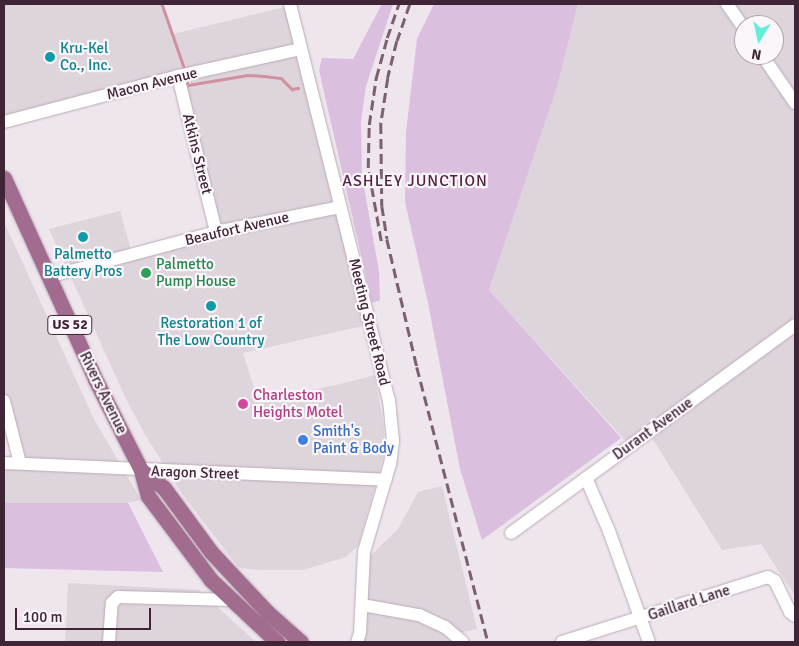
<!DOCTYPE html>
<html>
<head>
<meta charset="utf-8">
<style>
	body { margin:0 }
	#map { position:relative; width:799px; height:646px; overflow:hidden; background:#eee5ed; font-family:Signika,sans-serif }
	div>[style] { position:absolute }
	.built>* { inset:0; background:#ded4dc }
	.green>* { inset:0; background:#dabfde }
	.stream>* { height:2.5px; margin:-1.25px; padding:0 1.25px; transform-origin:1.25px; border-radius:1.25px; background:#d090a0 }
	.roads { filter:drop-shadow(0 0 1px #baabb6) drop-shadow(0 0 1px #baabb6) }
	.minor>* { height:12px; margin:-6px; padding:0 6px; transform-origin:6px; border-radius:6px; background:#fff }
	.major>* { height:15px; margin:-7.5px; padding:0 7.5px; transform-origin:7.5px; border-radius:7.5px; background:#a26c8f }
	.rail>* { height:2.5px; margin-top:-1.25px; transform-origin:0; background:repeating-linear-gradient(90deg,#7b6072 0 10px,transparent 0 15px) }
	.dots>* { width:14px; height:14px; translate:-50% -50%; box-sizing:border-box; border:2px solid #faf6fa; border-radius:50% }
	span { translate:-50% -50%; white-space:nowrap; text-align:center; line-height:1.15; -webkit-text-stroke:4.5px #faf6fa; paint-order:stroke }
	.shield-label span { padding:1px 4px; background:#faf6fa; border:1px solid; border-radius:4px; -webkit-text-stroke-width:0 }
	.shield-label { font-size:14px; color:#402537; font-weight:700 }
	.culture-label { font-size:15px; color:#0d838f }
	.left { translate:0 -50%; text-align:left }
	.street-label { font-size:15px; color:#402537 }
	.leisure-label { font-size:15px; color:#27864d }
	.hotel-label { font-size:15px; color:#b23c85 }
	.shop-label { font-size:15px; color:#366cbe }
	.neighbourhood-label { font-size:16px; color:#512140; letter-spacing:1px }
	.frame { position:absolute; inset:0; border:5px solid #402537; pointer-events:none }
	.north { position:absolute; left:734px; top:15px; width:50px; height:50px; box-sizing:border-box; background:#faf6fa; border:1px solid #b0a2ac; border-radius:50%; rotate:190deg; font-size:14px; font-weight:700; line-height:20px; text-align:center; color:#402537 }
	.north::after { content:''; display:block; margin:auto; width:18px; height:22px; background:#64edd8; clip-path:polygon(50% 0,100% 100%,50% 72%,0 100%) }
	.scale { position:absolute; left:15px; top:608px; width:136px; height:22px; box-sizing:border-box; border:2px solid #402537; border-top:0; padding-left:6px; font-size:15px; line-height:18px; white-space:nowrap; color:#402537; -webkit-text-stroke:4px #faf6fa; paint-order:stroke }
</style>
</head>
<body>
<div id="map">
	<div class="built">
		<div style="clip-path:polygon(4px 4px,162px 4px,173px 34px,285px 7px,301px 49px,335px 209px,363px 326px,243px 353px,258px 401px,336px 385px,375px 375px,384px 429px,384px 455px,358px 546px,346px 557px,303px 570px,262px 570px,239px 568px,182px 494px,144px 433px,126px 399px,49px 229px,120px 211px,132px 254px,216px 231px,178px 76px,4px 122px)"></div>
		<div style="clip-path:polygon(evenodd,578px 4px,795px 4px,795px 596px,761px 544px,722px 550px,649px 433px,630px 446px,489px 290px,557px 87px,578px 4px,744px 25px,774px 25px,774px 55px,744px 55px,744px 25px)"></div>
		<div style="clip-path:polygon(4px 222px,94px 419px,141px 500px,128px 503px,4px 503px,6px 463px,20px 463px,4px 401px)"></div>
		<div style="clip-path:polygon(442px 486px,477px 629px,454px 634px,463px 642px,357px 642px,364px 562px,398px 529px,418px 492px)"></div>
		<div style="clip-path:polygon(68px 583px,199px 590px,256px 642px,65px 642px)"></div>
	</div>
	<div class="green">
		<div style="clip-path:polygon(382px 4px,393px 4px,366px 86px,361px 121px,362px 176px,379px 271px,380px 300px,372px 303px,319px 70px,322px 58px,353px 59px)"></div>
		<div style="clip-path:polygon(434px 4px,578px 4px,557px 87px,489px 290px,621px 438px,482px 540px,460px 469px,428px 303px,405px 202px,406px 132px,417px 39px)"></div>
		<div style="clip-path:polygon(4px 503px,128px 503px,163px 572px,4px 568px)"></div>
	</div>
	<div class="stream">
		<div style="left:162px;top:4px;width:67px;rotate:70.8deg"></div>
		<div style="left:187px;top:82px;width:3px;rotate:72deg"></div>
		<div style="left:188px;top:85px;width:60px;rotate:-9.6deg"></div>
		<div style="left:247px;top:75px;width:17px;rotate:3deg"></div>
		<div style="left:264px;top:76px;width:17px;rotate:7deg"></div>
		<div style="left:281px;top:78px;width:16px;rotate:45deg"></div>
		<div style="left:292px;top:89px;width:6px;rotate:-9deg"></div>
	</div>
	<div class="roads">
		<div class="minor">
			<div style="left:290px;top:4px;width:408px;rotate:76deg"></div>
			<div style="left:389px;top:400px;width:41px;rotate:84.4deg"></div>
			<div style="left:393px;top:441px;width:23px;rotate:97deg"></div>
			<div style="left:390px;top:464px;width:92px;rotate:106.5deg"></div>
			<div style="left:364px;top:552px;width:81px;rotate:92.8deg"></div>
			<div style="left:360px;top:633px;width:9px;rotate:108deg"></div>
			<div style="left:727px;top:4px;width:29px;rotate:55deg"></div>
			<div style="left:762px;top:55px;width:58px;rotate:55.5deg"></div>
			<div style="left:178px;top:76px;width:161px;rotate:76.3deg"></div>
			<div style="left:4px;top:122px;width:180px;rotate:-14.8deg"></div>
			<div style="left:178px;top:76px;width:126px;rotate:-12.4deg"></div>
			<div style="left:48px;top:277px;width:174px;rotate:-15deg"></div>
			<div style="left:216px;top:232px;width:126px;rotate:-11.4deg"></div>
			<div style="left:4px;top:401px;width:64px;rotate:75.5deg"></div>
			<div style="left:4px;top:463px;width:382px;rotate:2.5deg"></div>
			<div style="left:586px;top:478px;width:58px;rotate:66.5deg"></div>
			<div style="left:609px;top:531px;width:118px;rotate:70.2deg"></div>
			<div style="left:511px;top:533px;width:352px;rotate:-36.2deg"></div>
			<div style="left:362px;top:605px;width:58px;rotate:10deg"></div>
			<div style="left:419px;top:615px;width:29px;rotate:25deg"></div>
			<div style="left:445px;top:627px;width:23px;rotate:40deg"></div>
			<div style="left:109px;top:642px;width:39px;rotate:-86deg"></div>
			<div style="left:112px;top:603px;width:8px;rotate:-45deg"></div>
			<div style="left:118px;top:597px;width:115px;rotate:1.5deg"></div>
			<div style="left:562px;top:642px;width:216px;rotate:-17.5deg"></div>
			<div style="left:768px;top:577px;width:8px;rotate:30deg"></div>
			<div style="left:775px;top:581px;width:34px;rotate:64deg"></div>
			<div style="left:790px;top:612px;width:6px;rotate:39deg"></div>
		</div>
		<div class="major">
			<div style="left:4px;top:178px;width:221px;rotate:65.6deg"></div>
			<div style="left:95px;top:379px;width:102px;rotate:63.2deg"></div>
			<div style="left:141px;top:470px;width:27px;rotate:75deg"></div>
			<div style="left:148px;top:496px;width:105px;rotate:53.1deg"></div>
			<div style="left:211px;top:580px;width:91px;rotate:43.2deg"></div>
			<div style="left:141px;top:470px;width:29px;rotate:38deg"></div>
			<div style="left:164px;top:488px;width:79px;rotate:53.7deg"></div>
			<div style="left:211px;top:552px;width:83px;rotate:46.9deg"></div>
			<div style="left:268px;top:613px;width:44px;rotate:41.3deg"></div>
		</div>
	</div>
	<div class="rail">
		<div style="left:410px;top:4px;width:39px;rotate:109deg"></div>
		<div style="left:397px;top:41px;width:38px;rotate:104deg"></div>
		<div style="left:388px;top:78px;width:47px;rotate:98.7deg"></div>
		<div style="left:381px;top:124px;width:82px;rotate:89.3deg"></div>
		<div style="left:382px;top:206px;width:33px;rotate:81deg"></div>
		<div style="left:387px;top:239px;width:131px;rotate:76.8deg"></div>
		<div style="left:417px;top:367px;width:284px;rotate:75.5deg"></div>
		<div style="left:381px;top:241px;width:74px;rotate:-100.1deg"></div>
		<div style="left:368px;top:168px;width:43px;rotate:-88.7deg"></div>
		<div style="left:369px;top:125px;width:48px;rotate:-81.5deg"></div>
		<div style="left:376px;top:78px;width:41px;rotate:-74.6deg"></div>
		<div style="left:387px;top:38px;width:36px;rotate:-71deg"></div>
	</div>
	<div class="dots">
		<div style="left:50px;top:57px;background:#0f9aa8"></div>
		<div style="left:83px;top:237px;background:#0f9aa8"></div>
		<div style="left:146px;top:273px;background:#2e9e5b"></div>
		<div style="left:211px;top:306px;background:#0f9aa8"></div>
		<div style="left:243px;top:404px;background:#d1479c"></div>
		<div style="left:303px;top:440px;background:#3f7fe0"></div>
	</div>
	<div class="shield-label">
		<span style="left:70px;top:325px">US 52</span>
	</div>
	<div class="culture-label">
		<span class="left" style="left:60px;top:57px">Kru-Kel<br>Co., Inc.</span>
		<span style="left:83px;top:263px">Palmetto<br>Battery Pros</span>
		<span style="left:211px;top:332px">Restoration 1 of<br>The Low Country</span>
	</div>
	<div class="street-label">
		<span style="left:152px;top:84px;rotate:-14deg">Macon Avenue</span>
		<span style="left:197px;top:154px;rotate:76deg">Atkins Street</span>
		<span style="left:237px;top:229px;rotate:-13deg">Beaufort Avenue</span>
		<span style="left:369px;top:322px;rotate:76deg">Meeting Street Road</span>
		<span style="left:103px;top:393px;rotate:64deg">Rivers Avenue</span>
		<span style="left:653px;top:429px;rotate:-36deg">Durant Avenue</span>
		<span style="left:195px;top:473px;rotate:2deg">Aragon Street</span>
		<span style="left:689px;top:603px;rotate:-18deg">Gaillard Lane</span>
	</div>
	<div class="leisure-label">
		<span class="left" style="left:156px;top:273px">Palmetto<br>Pump House</span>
	</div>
	<div class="hotel-label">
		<span class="left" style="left:253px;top:404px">Charleston<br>Heights Motel</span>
	</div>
	<div class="shop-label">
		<span class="left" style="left:313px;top:440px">Smith's<br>Paint &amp; Body</span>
	</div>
	<div class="neighbourhood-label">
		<span style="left:415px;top:181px">ASHLEY JUNCTION</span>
	</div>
	<div class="frame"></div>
	<div class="north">N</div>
	<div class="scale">100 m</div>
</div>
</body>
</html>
